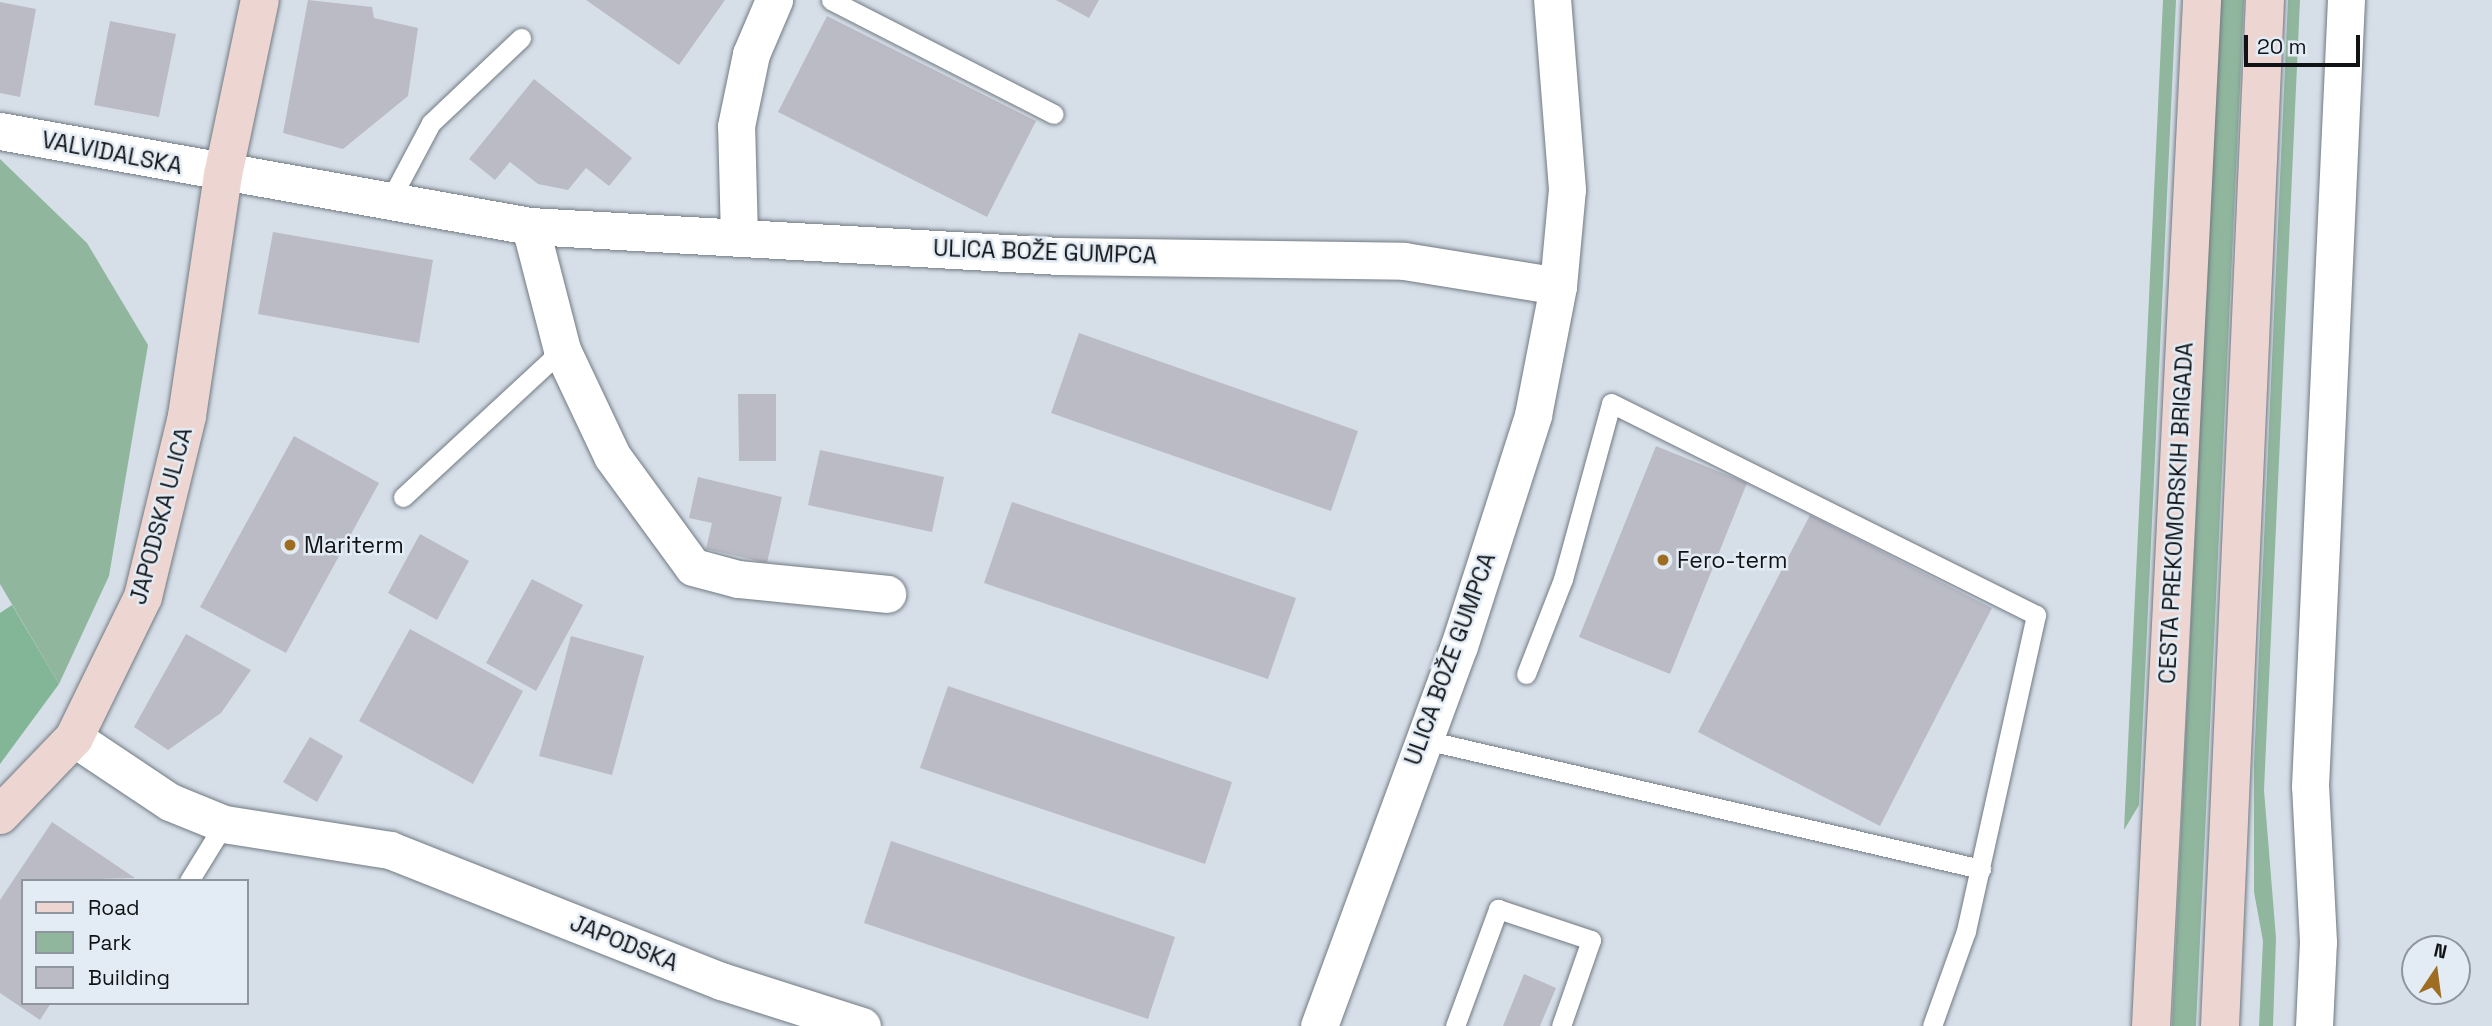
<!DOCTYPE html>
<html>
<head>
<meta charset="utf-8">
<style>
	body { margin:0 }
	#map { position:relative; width:2492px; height:1026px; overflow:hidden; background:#d6dfe8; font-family:"Space Grotesk",sans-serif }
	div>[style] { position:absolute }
	.green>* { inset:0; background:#90b69e }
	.forest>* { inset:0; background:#82b696 }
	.building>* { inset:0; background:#bbbbc6 }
	.roads { filter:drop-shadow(0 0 2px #727a82) drop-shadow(0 0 2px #727a82) }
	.lane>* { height:19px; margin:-9.5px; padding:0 9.5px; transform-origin:9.5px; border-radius:9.5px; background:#fff }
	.street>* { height:37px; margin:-18.5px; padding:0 18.5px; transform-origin:18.5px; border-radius:18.5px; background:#fff }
	.secondary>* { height:38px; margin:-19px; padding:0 19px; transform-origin:19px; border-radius:19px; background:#edd6d1 }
	.dots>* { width:19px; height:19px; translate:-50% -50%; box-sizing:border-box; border:4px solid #e3ecf5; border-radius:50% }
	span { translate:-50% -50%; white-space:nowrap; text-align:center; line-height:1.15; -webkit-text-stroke:5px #e3ecf5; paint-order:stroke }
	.street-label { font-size:23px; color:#101316 }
	.poi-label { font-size:23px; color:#101316 }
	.left { translate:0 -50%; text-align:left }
	.legend { position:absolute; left:21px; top:879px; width:228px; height:126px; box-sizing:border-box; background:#e3ecf5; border:2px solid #8f959c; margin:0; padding:9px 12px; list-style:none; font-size:21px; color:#101316 }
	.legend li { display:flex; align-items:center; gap:14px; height:35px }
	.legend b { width:35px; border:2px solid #8f959c }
	.north { position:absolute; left:2401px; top:935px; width:70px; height:70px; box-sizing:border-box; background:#e3ecf5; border:2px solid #8f959c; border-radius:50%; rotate:13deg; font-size:19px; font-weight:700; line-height:28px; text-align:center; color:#101316 }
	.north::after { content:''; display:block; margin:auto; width:24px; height:32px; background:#9e6d22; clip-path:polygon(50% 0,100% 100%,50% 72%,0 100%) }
	.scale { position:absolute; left:2244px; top:35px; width:116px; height:32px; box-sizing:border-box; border:4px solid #101316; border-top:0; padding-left:9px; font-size:21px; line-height:24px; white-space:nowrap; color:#101316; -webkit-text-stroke:5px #e3ecf5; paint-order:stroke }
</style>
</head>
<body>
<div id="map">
	<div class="green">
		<div style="clip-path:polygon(2163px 0,2176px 0,2139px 805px,2124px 830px)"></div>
		<div style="clip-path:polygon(2220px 0,2244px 0,2196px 1026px,2172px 1026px)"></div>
		<div style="clip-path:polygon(2288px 0,2300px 0,2264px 790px,2276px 938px,2273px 1026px,2259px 1026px,2263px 941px,2254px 892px,2254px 764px)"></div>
		<div style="clip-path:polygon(0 159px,87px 243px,148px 345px,109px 576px,59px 684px,0 584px)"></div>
	</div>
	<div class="forest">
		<div style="clip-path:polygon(12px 605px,59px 684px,0 764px,0 613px)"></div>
	</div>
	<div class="building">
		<div style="clip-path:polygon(308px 0,372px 7px,374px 18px,418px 28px,408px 96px,343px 149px,283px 133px)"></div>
		<div style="clip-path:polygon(586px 0,725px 0,679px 65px)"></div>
		<div style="clip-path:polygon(1056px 0,1099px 0,1089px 18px)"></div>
		<div style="clip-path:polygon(0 2px,36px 9px,20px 97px,0 93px)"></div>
		<div style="clip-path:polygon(827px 16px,1036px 121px,987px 217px,778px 112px)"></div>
		<div style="clip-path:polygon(110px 21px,176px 34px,159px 117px,94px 105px)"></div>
		<div style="clip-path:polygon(534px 79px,632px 158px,609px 186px,586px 168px,568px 190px,538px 184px,510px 162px,495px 180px,469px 159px)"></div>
		<div style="clip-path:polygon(273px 232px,433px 260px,419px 343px,258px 314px)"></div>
		<div style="clip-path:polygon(1079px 333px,1358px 431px,1331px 511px,1051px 413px)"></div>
		<div style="clip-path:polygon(738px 394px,776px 394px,776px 461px,739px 461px)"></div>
		<div style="clip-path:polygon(294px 436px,379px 483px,286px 653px,200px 607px)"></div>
		<div style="clip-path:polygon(1656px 446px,1747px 483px,1670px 674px,1579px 637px)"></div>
		<div style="clip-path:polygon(820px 450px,944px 477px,932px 532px,808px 505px)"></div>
		<div style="clip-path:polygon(698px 477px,782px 497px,767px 563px,706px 549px,712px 523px,689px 518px)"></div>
		<div style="clip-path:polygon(1012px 502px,1296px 598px,1268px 679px,984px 583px)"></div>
		<div style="clip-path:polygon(1810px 515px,1992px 608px,1880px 826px,1698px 732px)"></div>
		<div style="clip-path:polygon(420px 534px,469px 561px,437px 620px,388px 593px)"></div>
		<div style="clip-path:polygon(532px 579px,583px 605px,536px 691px,486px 663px)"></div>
		<div style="clip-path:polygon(410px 629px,523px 691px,473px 784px,359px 721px)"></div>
		<div style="clip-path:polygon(186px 634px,251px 670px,221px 713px,168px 750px,134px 727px)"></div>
		<div style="clip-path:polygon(571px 636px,644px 656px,612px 775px,539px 756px)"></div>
		<div style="clip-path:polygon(948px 686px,1232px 782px,1205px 864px,920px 768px)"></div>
		<div style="clip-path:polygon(310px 737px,343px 756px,317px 802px,283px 782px)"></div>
		<div style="clip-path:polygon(52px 822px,135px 878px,23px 881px,23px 1003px,51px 1003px,40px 1020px,0 993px,0 900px)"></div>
		<div style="clip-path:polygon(891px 841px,1175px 937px,1148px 1019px,864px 923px)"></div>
		<div style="clip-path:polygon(1524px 974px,1556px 988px,1540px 1026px,1503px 1026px)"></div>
	</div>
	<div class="roads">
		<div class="lane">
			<div style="left:831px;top:0;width:250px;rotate:27.1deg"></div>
			<div style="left:389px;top:202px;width:89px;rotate:-62deg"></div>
			<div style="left:431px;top:123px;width:124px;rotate:-43.4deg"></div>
			<div style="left:403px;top:497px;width:217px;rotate:-42.8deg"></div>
			<div style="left:1526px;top:674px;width:102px;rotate:-68.7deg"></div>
			<div style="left:1563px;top:579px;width:182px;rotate:-74.7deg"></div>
			<div style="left:1611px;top:403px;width:475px;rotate:26.5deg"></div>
			<div style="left:2036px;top:615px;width:324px;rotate:102.5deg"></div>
			<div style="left:1966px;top:931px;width:101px;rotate:109.7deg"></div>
			<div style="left:1421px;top:739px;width:575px;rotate:13.07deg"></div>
			<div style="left:189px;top:881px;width:67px;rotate:-58.4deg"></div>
			<div style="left:1455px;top:1026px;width:125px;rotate:-69.8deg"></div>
			<div style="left:1498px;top:909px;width:98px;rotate:18.4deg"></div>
			<div style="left:1591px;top:940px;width:91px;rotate:109.2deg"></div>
		</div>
		<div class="street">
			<div style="left:0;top:131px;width:538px;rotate:10.16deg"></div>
			<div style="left:530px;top:226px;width:531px;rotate:3.24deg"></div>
			<div style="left:1060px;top:256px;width:344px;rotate:0.8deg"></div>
			<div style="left:1404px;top:261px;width:156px;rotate:9.2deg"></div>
			<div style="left:530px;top:226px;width:128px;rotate:75.5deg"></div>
			<div style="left:562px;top:350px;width:117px;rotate:64.7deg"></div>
			<div style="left:612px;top:456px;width:137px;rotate:53.9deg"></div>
			<div style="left:693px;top:567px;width:47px;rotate:14.9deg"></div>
			<div style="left:738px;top:579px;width:150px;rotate:5.7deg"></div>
			<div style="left:739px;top:237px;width:111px;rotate:-91.5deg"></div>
			<div style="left:736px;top:126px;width:74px;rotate:-78.2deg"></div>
			<div style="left:751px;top:54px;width:59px;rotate:-66.9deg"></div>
			<div style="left:74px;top:738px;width:115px;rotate:33.7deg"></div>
			<div style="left:170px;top:802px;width:58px;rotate:22.2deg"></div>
			<div style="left:224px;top:824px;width:168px;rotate:8.9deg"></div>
			<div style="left:390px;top:850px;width:356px;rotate:21.6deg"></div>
			<div style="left:721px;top:981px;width:148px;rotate:17.7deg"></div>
			<div style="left:1319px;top:1026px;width:405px;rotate:-69.8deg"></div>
			<div style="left:1459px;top:646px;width:243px;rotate:-72.2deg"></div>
			<div style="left:1533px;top:415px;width:131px;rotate:-79deg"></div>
			<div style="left:1558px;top:286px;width:97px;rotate:-84.7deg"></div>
			<div style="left:1567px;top:189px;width:190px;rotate:-94.5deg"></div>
			<div style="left:2314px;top:1026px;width:84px;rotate:-87.3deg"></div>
			<div style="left:2318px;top:942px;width:156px;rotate:-92.9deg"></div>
			<div style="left:2310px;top:786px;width:787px;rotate:-87.38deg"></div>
		</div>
		<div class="secondary">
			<div style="left:0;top:815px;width:107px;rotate:-46.1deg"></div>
			<div style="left:74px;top:738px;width:157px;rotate:-63.9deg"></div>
			<div style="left:143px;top:597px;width:186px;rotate:-76.3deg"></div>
			<div style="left:187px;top:416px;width:244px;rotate:-81.5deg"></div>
			<div style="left:223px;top:175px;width:179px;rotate:-78.1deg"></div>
			<div style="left:2151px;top:1026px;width:1027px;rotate:-87.15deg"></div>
			<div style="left:2220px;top:1026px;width:1027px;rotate:-87.49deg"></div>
		</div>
	</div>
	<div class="dots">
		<div style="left:290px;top:545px;background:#9e6d22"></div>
		<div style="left:1663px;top:560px;background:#9e6d22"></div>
	</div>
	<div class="street-label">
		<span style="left:112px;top:153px;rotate:11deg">VALVIDALSKA</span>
		<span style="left:1045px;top:252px;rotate:2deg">ULICA BOŽE GUMPCA</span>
		<span style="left:2176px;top:513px;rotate:-87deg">CESTA PREKOMORSKIH BRIGADA</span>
		<span style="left:161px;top:516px;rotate:-75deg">JAPODSKA ULICA</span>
		<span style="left:1450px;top:659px;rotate:-70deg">ULICA BOŽE GUMPCA</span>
		<span style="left:624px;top:943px;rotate:22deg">JAPODSKA</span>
	</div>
	<div class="poi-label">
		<span class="left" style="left:304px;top:545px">Mariterm</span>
		<span class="left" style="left:1677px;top:560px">Fero-term</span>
	</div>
	<ul class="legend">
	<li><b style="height:9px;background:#edd6d1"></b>Road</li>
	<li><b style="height:19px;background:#90b69e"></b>Park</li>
	<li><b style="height:19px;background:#bbbbc6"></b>Building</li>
	</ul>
	<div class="north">N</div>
	<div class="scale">20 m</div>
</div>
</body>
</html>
